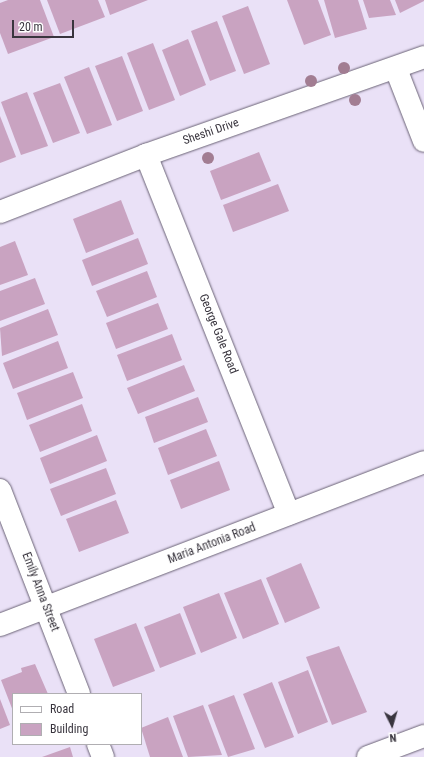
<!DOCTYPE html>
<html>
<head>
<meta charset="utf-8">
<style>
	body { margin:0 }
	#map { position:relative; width:424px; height:757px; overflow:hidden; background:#eae1f7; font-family:"Roboto Condensed",sans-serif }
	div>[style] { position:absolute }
	.building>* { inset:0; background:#c9a3c1 }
	.roads { filter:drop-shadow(0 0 1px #6b6376) drop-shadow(0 0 1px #6b6376) }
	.street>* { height:22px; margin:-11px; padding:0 11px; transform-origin:11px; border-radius:11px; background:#fff }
	.secondary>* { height:22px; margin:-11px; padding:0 11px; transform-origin:11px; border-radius:11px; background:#fff }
	.trees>* { width:12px; height:12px; margin:-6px; border-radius:50%; background:#a27d92 }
	span { translate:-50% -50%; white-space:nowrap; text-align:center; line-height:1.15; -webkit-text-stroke:3px #fff; paint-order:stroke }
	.street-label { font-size:12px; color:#39353e }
	.legend { position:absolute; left:12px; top:693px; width:130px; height:52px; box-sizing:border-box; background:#fff; border:1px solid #b0aeb2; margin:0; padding:5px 7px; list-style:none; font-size:12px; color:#39353e }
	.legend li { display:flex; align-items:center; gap:8px; height:20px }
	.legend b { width:20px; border:1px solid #b0aeb2 }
	.north { position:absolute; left:372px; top:705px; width:40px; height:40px; -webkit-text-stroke:3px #fff; paint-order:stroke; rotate:175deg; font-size:11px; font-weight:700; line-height:16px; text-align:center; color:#39353e }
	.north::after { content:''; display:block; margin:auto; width:14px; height:18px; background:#39353e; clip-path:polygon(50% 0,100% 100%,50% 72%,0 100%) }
	.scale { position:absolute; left:12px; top:20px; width:62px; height:18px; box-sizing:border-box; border:2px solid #39353e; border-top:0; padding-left:5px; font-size:12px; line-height:14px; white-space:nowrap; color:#39353e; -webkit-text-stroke:3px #fff; paint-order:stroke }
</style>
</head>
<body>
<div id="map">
	<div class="building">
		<div style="clip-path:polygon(8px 0,40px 0,54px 37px,8px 54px,0 33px,0 3px)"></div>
		<div style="clip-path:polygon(47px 0,98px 0,105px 17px,60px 34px)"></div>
		<div style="clip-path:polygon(105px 0,148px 0,110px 15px)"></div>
		<div style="clip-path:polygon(287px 0,318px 0,331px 35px,304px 45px)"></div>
		<div style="clip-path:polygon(324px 0,358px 0,367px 29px,335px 38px)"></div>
		<div style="clip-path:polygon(363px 0,390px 0,396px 15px,369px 18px)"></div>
		<div style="clip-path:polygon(395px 0,424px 0,424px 1px,400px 13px)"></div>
		<div style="clip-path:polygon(248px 6px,270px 64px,244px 74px,222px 16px)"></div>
		<div style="clip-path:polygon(217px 21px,236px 71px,210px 81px,191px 31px)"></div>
		<div style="clip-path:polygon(188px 39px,206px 85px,180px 96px,162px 50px)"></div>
		<div style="clip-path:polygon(153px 43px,175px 100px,149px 110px,127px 53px)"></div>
		<div style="clip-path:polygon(122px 56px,143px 111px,117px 121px,95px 66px)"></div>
		<div style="clip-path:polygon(89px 67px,112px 125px,87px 134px,64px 77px)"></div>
		<div style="clip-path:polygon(60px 83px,80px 133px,53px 143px,33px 93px)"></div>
		<div style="clip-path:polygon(27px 92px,48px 146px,21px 155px,1px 102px)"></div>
		<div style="clip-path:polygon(0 116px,16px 157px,0 163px)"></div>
		<div style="clip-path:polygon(259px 152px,271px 181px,221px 200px,210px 171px)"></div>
		<div style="clip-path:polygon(278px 184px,289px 211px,233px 232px,223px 205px)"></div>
		<div style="clip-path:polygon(121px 200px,134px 234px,86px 253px,73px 219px)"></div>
		<div style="clip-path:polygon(138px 238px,148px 264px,92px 286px,82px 260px)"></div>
		<div style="clip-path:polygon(15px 241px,28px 275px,0 285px,0 247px)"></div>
		<div style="clip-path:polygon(147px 271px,157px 297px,107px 317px,96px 291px)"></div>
		<div style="clip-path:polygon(35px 278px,45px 304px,0 321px,0 291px)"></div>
		<div style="clip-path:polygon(158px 303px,168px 329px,116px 349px,106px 323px)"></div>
		<div style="clip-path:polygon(48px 309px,58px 335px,2px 356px,0 328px)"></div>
		<div style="clip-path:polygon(172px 334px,182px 360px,127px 381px,117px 355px)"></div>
		<div style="clip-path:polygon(58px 341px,68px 368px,13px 389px,3px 363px)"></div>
		<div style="clip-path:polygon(184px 365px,195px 391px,138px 414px,127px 388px)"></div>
		<div style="clip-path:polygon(73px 372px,83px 398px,27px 420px,17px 393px)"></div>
		<div style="clip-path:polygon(198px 397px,208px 422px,154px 443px,145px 417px)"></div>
		<div style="clip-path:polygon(82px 404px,92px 431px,40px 452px,29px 425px)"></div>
		<div style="clip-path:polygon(206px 429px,217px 456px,168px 475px,158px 448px)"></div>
		<div style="clip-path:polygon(97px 435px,107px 461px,50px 484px,40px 458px)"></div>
		<div style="clip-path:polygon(219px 461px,230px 490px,181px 509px,170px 480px)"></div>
		<div style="clip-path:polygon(106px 468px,116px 494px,61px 516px,50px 489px)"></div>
		<div style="clip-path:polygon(116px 500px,129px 533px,79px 552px,66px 519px)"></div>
		<div style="clip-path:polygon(301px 563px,320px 608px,285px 623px,266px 578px)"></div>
		<div style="clip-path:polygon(261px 579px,279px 624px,243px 639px,224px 593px)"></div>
		<div style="clip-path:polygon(219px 593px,237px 638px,201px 653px,183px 607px)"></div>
		<div style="clip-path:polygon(180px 613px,196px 654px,160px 668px,144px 627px)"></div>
		<div style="clip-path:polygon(136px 623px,155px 671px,113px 687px,94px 639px)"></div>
		<div style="clip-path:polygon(339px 646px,367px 712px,332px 725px,306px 657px)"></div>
		<div style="clip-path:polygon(35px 664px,48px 694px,13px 694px,13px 711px,1px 680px,22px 672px,21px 668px)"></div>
		<div style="clip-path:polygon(308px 670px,328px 722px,298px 734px,278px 682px)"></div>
		<div style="clip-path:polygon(272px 682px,294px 737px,265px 748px,243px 694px)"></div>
		<div style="clip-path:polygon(234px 695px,255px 749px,228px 757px,208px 705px)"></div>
		<div style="clip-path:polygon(0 699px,10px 725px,0 729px)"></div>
		<div style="clip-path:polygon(203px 705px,222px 755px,188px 757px,173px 716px)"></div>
		<div style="clip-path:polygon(168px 717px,183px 757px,150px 757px,141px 728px)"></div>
		<div style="clip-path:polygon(70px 747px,73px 757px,42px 757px)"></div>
	</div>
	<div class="roads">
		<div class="street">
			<div style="left:396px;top:69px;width:77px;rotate:68.7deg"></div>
			<div style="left:146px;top:155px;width:386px;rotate:68.3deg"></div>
			<div style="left:0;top:212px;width:157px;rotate:-21.3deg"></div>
			<div style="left:146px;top:155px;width:295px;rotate:-19.4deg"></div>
			<div style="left:0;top:490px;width:219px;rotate:68.8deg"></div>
			<div style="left:98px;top:744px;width:14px;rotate:69deg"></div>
			<div style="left:368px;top:757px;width:60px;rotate:-20.6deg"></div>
		</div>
		<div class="secondary">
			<div style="left:0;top:625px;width:454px;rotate:-21deg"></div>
		</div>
	</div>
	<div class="trees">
		<div style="left:344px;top:68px"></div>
		<div style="left:311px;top:81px"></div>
		<div style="left:355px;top:100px"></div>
		<div style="left:208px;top:158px"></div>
	</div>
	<div class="street-label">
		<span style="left:211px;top:132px;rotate:-19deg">Sheshi Drive</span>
		<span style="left:218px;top:334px;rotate:68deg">George Gale Road</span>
		<span style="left:212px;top:544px;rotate:-21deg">Maria Antonia Road</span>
		<span style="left:40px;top:592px;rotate:69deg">Emily Anna Street</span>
	</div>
	<ul class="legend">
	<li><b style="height:5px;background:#fff"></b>Road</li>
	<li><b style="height:11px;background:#c9a3c1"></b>Building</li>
	</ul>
	<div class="north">N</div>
	<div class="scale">20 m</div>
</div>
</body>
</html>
